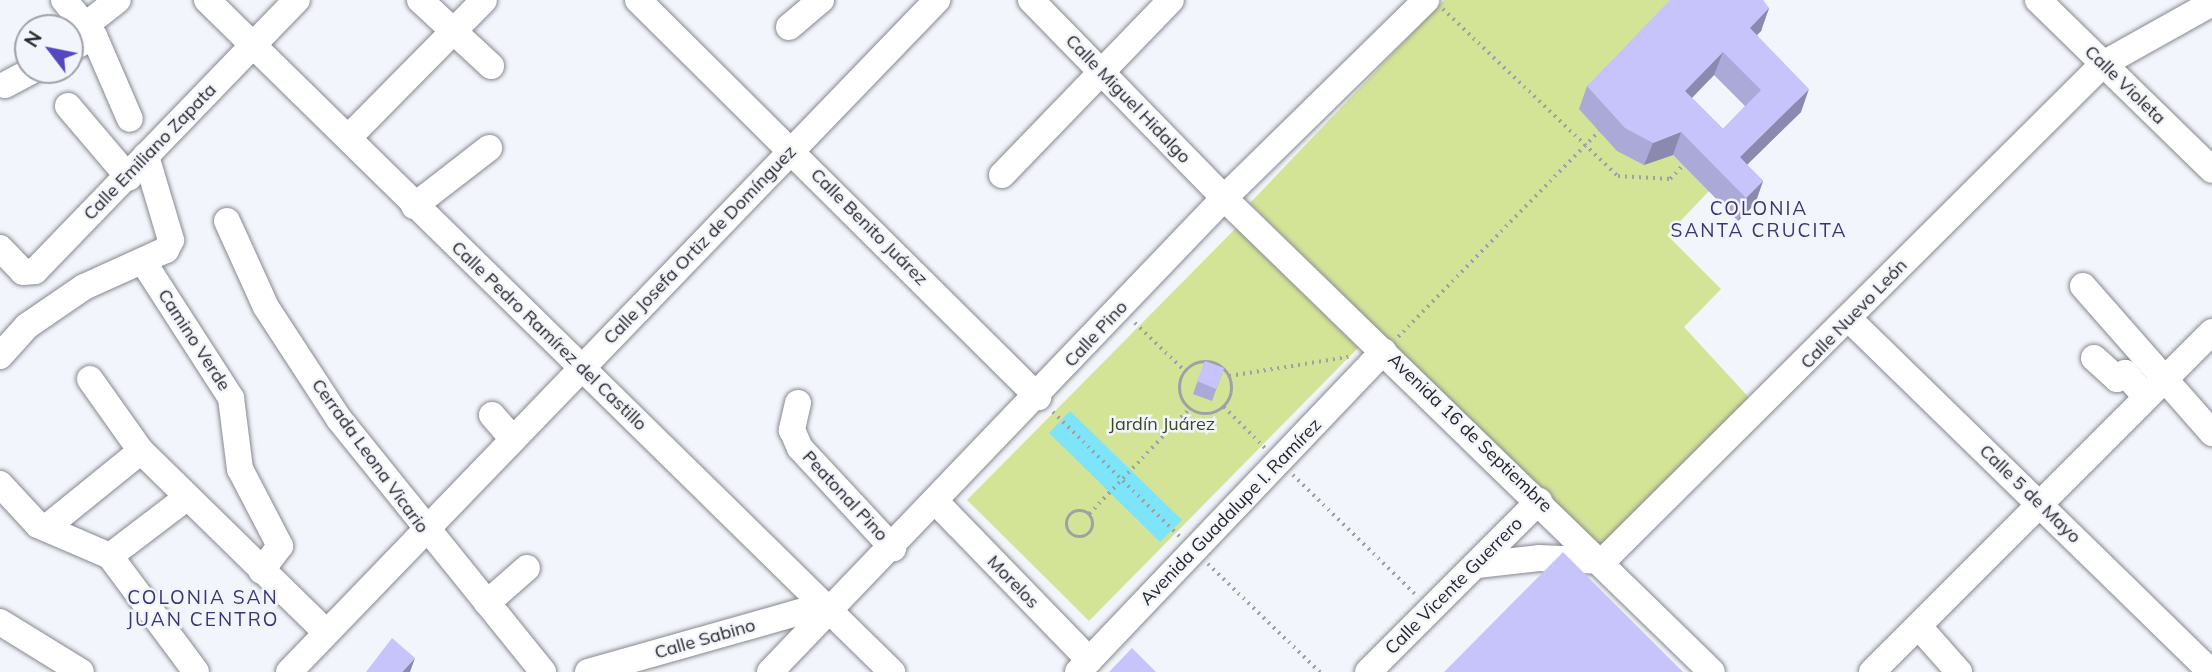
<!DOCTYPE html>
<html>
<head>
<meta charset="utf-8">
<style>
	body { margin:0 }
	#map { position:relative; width:2212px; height:672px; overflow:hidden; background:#f3f5fc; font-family:Mulish,sans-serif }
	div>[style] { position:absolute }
	.green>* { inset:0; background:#d3e497 }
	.water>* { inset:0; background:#7ee4fa }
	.path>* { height:3.5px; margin-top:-1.75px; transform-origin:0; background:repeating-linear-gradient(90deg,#9fa1a6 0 2px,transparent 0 7px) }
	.path>.ring { margin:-1.75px; padding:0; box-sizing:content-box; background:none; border:3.5px solid #9fa1a6; border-radius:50% }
	.roads { filter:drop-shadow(0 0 2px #86888f) drop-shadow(0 0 2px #86888f) }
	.minor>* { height:26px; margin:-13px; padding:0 13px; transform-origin:13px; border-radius:13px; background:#fff }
	.wall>* { inset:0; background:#aaa9d7 }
	.shaded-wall>* { inset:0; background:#8b89af }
	.building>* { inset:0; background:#c6c4fa }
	span { translate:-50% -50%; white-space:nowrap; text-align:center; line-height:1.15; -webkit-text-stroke:5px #f3f5fc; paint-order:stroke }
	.street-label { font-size:18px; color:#252629 }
	.park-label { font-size:18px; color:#3f471e }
	.neighbourhood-label { font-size:19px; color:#393773; letter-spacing:2px }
	.north { position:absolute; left:14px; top:14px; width:70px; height:70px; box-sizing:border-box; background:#f3f5fc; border:2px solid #a1a2a8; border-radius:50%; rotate:302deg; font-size:19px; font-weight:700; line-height:28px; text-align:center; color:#252629 }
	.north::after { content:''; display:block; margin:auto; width:24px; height:32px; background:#5447bf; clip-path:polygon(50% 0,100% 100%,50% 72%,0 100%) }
</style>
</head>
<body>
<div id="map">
	<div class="green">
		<div style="clip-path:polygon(1444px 0,1683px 0,1673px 155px,1709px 191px,1667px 235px,1721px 289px,1684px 327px,1754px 403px,1603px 551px,1250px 203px)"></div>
		<div style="clip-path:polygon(1236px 228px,1358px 348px,1089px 621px,967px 500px)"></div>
	</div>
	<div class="water">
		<div style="clip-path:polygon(1070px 411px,1182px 520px,1160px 542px,1049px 433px)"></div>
	</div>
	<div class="path">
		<div style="left:1443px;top:9px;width:242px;rotate:43.7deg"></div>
		<div style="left:1618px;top:176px;width:52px;rotate:3.3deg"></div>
		<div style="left:1670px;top:179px;width:19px;rotate:-47deg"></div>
		<div style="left:1135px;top:323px;width:71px;rotate:43.9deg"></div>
		<div style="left:1398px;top:337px;width:289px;rotate:-45.7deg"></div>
		<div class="ring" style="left:1180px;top:362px;width:48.5px;height:48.5px"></div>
		<div style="left:1229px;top:376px;width:121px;rotate:-9.1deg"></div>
		<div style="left:1224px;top:407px;width:58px;rotate:45deg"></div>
		<div style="left:1053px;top:412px;width:178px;rotate:44.5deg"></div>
		<div style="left:1293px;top:475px;width:170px;rotate:44.3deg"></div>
		<div class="ring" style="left:1067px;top:511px;width:22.5px;height:22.5px"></div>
		<div style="left:1089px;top:514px;width:146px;rotate:-46.4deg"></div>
		<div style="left:1208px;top:564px;width:156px;rotate:44deg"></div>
	</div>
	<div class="roads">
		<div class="minor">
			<div style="left:64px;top:0;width:47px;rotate:50.2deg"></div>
			<div style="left:94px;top:36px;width:90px;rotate:66.6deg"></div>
			<div style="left:207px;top:0;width:960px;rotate:44.45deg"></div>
			<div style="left:420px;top:0;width:97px;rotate:42.9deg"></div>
			<div style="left:638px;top:0;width:564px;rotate:44.78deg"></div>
			<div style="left:1031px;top:0;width:277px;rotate:45.7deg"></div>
			<div style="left:1224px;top:198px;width:680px;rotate:44.17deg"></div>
			<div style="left:2038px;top:0;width:243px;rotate:44.3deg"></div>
			<div style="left:87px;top:24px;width:39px;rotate:-38deg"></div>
			<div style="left:789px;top:27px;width:42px;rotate:-40.2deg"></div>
			<div style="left:70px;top:49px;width:27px;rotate:-28deg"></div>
			<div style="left:5px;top:85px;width:32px;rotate:-28deg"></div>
			<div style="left:68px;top:106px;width:94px;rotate:49.7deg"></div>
			<div style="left:349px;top:137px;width:192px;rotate:-45.4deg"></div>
			<div style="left:1002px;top:175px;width:243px;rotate:-46deg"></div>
			<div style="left:414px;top:206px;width:95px;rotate:-37.7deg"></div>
			<div style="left:227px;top:221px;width:94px;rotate:65.6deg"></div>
			<div style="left:266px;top:307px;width:134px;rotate:56.9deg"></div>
			<div style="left:339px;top:419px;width:325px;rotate:51.1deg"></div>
			<div style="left:0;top:248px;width:33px;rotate:46deg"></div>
			<div style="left:23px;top:272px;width:12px;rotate:-5deg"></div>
			<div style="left:35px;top:271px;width:377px;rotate:-46deg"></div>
			<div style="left:144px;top:263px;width:161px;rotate:57.2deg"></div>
			<div style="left:231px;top:398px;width:72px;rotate:82.8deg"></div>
			<div style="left:240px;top:469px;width:87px;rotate:62.5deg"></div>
			<div style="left:280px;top:546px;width:31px;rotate:127deg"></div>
			<div style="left:2083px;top:286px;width:196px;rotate:48.7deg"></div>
			<div style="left:1848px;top:318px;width:507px;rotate:44.28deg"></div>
			<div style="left:0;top:356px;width:40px;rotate:-48deg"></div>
			<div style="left:27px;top:326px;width:69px;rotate:-34.4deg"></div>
			<div style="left:84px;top:287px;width:90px;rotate:-24.3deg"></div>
			<div style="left:166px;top:250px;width:11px;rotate:-63deg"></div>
			<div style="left:171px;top:240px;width:88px;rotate:-106.6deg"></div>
			<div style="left:2094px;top:358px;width:31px;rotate:42deg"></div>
			<div style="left:2117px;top:379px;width:10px;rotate:-37deg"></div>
			<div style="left:2125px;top:373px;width:32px;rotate:49deg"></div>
			<div style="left:90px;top:379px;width:88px;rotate:54.7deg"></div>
			<div style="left:141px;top:451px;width:257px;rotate:44.4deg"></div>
			<div style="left:798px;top:403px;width:28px;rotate:103deg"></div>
			<div style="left:792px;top:430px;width:20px;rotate:66deg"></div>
			<div style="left:800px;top:448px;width:137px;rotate:47.1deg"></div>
			<div style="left:492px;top:415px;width:30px;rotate:49deg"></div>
			<div style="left:0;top:484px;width:56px;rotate:47.2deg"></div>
			<div style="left:38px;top:525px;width:78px;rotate:23.3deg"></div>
			<div style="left:110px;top:556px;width:144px;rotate:53.4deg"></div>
			<div style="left:937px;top:503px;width:219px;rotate:45.9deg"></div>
			<div style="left:47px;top:527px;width:121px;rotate:-39deg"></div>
			<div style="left:110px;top:556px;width:96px;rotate:-37.3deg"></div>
			<div style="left:1477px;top:565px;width:62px;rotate:-6.4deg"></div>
			<div style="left:1539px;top:558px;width:64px;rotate:2.7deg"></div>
			<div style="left:1603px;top:561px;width:705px;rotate:-44.83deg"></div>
			<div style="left:2103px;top:64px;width:125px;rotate:-29.2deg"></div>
			<div style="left:487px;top:603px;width:53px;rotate:-41.2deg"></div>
			<div style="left:0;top:622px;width:95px;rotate:31.7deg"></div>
			<div style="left:1920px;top:628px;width:59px;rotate:48.4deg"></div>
			<div style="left:289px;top:672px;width:934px;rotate:-46.04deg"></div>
			<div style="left:588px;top:672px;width:243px;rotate:-15.8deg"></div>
			<div style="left:770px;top:672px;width:656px;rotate:-46.23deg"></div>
			<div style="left:1224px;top:198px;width:283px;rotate:-44.4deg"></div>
			<div style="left:1078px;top:672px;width:443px;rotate:-46.4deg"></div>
			<div style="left:1368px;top:672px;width:242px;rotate:-45deg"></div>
			<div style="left:1872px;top:672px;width:481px;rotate:-45deg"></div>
		</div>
	</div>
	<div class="wall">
		<div style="clip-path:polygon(evenodd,1769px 8px,1761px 31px,1757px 35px,1801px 112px,1747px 165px,1763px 181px,1755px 204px,1738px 221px,1673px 155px,1644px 165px,1617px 151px,1579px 109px,1587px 86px,1769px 8px,1714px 75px,1745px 106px,1723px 129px,1692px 98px,1714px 75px)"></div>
		<div style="clip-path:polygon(1205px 361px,1224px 368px,1212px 401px,1193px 394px)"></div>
	</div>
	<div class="shaded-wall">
		<div style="clip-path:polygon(1769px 8px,1761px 31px,1741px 51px,1750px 28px)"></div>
		<div style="clip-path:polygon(1723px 52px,1714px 75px,1676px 114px,1685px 91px)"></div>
		<div style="clip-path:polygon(1809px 89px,1801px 112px,1731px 180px,1740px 157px)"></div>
		<div style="clip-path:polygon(1681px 132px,1673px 155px,1644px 165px,1653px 143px)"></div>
		<div style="clip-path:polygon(1763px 181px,1755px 204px,1738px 221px,1746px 198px)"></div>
		<div style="clip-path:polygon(415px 658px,410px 672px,402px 672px)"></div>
	</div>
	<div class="building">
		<div style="clip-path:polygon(evenodd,1670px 0,1763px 0,1769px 8px,1750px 28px,1809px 89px,1740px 157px,1763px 181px,1746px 198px,1681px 132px,1653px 143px,1625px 128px,1587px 86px,1670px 0,1723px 52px,1761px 90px,1723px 129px,1685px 91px,1723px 52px)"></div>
		<div style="clip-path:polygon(1205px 361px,1224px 368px,1216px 389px,1197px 381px)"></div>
		<div style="clip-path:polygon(1563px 552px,1683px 672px,1444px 672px)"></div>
		<div style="clip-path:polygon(392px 638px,415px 658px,402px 672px,366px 672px)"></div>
		<div style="clip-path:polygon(1132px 648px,1156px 672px,1109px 672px)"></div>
	</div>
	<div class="street-label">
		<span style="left:2125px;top:85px;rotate:44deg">Calle Violeta</span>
		<span style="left:1128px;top:99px;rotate:46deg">Calle Miguel Hidalgo</span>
		<span style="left:150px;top:152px;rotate:-46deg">Calle Emiliano Zapata</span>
		<span style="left:869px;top:227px;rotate:45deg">Calle Benito Juárez</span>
		<span style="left:700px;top:245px;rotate:-46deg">Calle Josefa Ortiz de Domínguez</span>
		<span style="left:1854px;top:314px;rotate:-46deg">Calle Nuevo León</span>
		<span style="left:1096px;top:334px;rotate:-47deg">Calle Pino</span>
		<span style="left:549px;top:336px;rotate:44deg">Calle Pedro Ramírez del Castillo</span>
		<span style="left:194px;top:340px;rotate:57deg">Camino Verde</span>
		<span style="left:1470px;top:433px;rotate:44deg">Avenida 16 de Septiembre</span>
		<span style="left:370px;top:456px;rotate:54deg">Cerrada Leona Vicario</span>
		<span style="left:2030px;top:494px;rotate:44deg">Calle 5 de Mayo</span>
		<span style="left:845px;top:496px;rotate:47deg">Peatonal Pino</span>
		<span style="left:1231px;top:512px;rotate:-46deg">Avenida Guadalupe I. Ramírez</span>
		<span style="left:1013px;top:582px;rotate:46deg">Morelos</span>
		<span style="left:1454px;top:586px;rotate:-45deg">Calle Vicente Guerrero</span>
		<span style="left:705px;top:639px;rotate:-16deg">Calle Sabino</span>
	</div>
	<div class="park-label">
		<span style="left:1162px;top:424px">Jardín Juárez</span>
	</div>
	<div class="neighbourhood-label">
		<span style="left:1759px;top:220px">COLONIA<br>SANTA CRUCITA</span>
		<span style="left:203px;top:609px">COLONIA SAN<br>JUAN CENTRO</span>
	</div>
	<div class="north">N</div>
</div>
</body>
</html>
